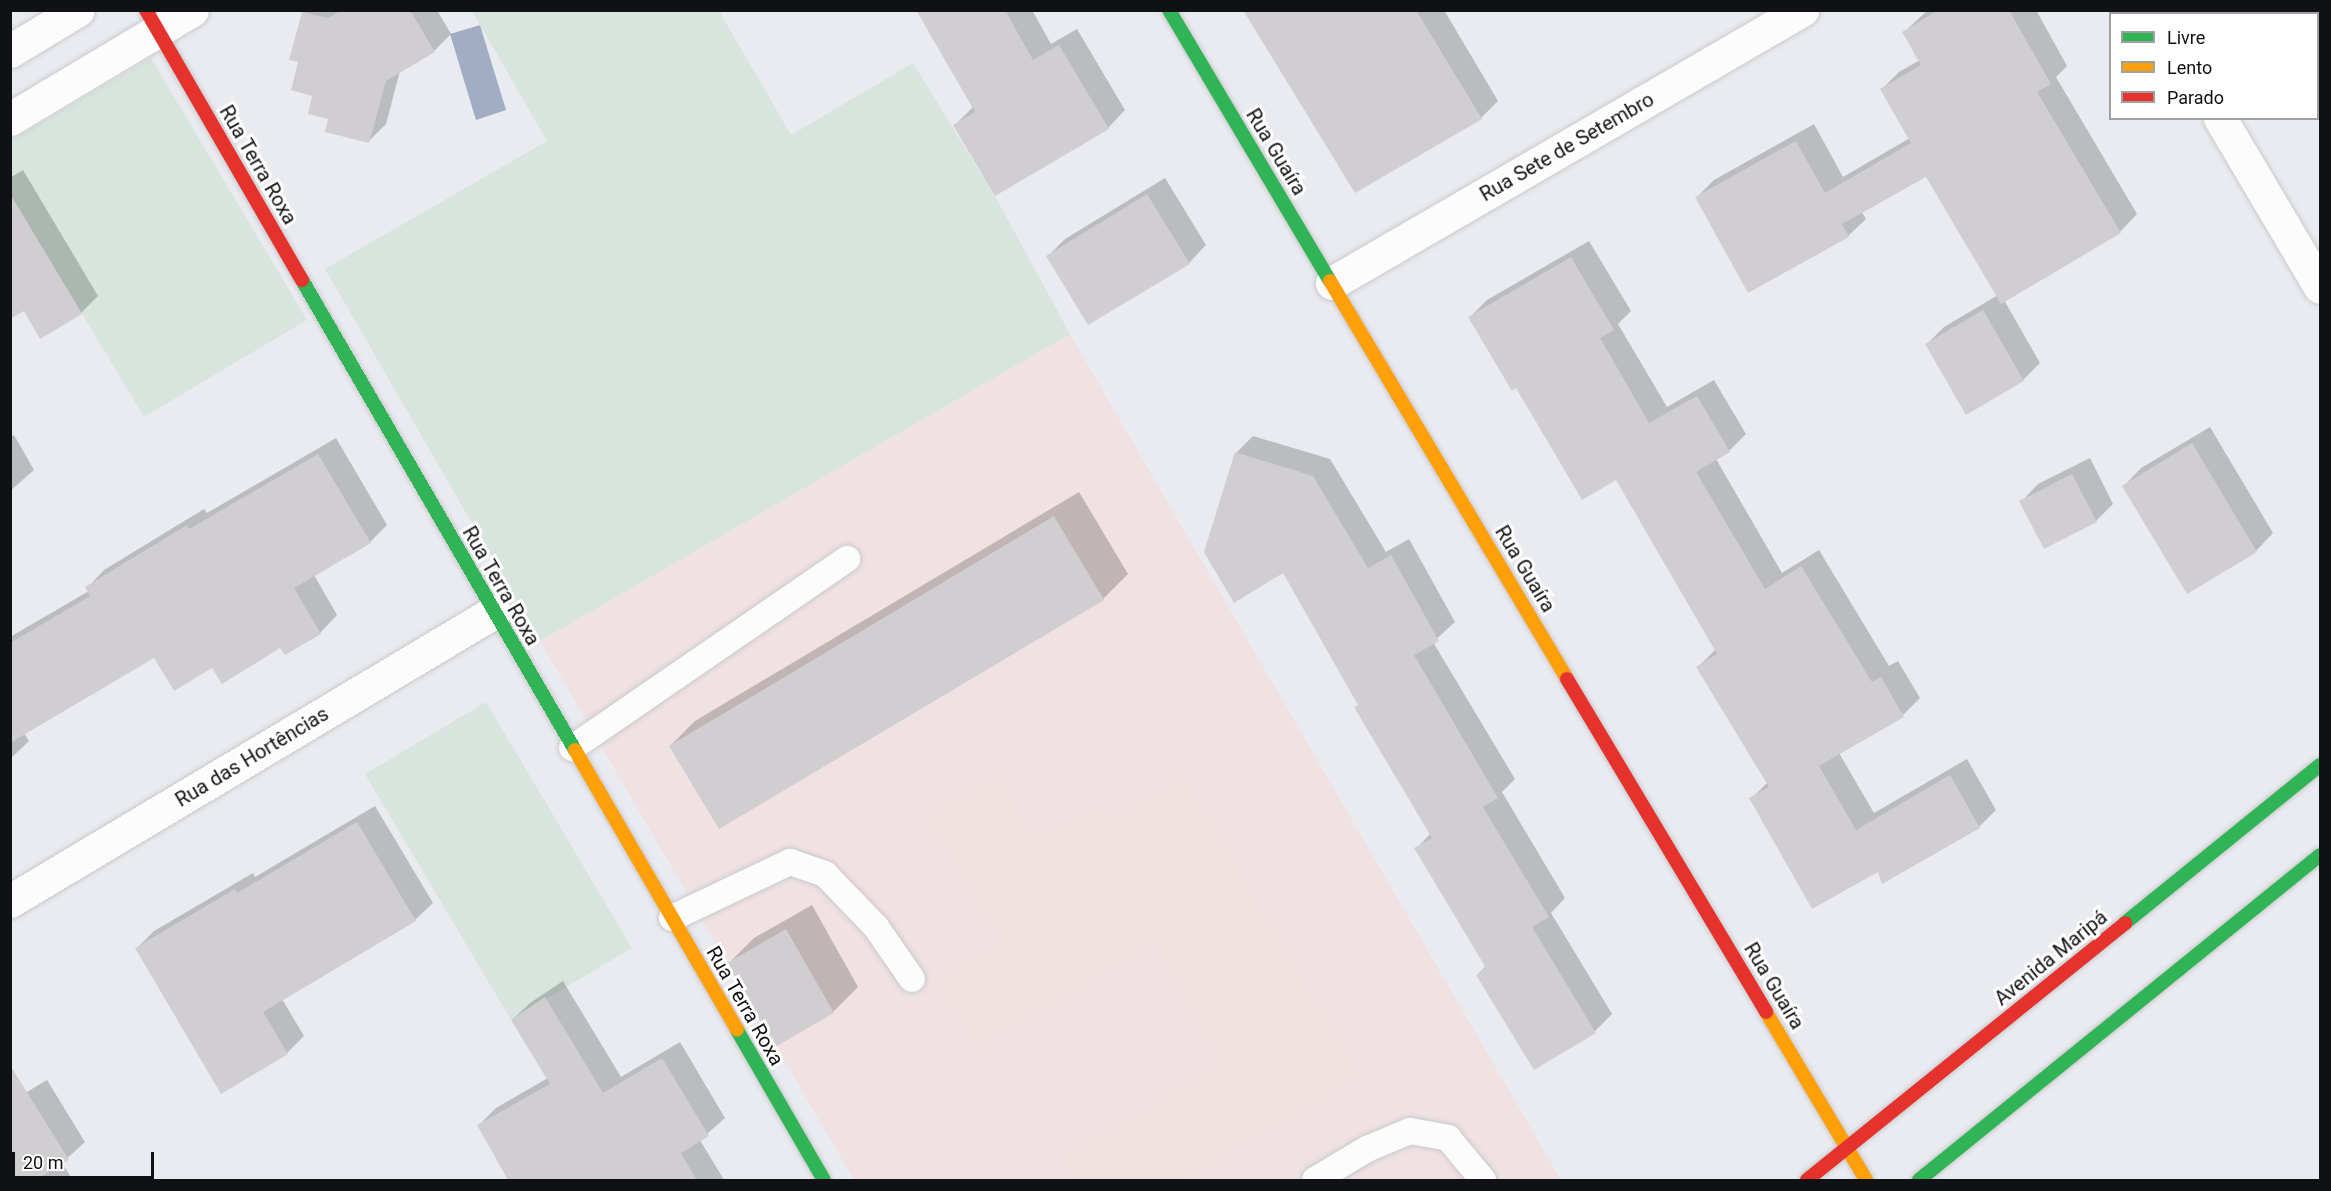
<!DOCTYPE html>
<html>
<head>
<meta charset="utf-8">
<style>
	body { margin:0 }
	#map { position:relative; width:2331px; height:1191px; overflow:hidden; background:#eaebf0; font-family:Roboto,sans-serif }
	div>[style] { position:absolute }
	.commercial>* { inset:0; background:#f0e1e2 }
	.education>* { inset:0; background:#f0e1e1 }
	.green>* { inset:0; background:#d7e5de }
	.water>* { inset:0; background:#a0adc3 }
	.shadow>* { inset:0; background:#0003 }
	.building>* { inset:0; background:#d0ced0 }
	.roads { filter:drop-shadow(0 0 2px #c8c9cd) drop-shadow(0 0 2px #c8c9cd) }
	.lane>* { height:26px; margin:-13px; padding:0 13px; transform-origin:13px; border-radius:13px; background:#fcfcfd }
	.street>* { height:33px; margin:-16.5px; padding:0 16.5px; transform-origin:16.5px; border-radius:16.5px; background:#fcfcfd }
	.fast>* { height:14px; margin:-7px; padding:0 7px; transform-origin:7px; border-radius:7px; background:#30b455 }
	.slow>* { height:14px; margin:-7px; padding:0 7px; transform-origin:7px; border-radius:7px; background:#ff9f0a }
	.jam>* { height:14px; margin:-7px; padding:0 7px; transform-origin:7px; border-radius:7px; background:#e5322d }
	span { translate:-50% -50%; white-space:nowrap; text-align:center; line-height:1.15; -webkit-text-stroke:6px #fff; paint-order:stroke }
	.street-label { font-size:20px; color:#101114 }
	.frame { position:absolute; inset:0; border:12px solid #101114; pointer-events:none }
	.legend { position:absolute; left:2109px; top:12px; width:210px; height:108px; box-sizing:border-box; background:#fff; border:2px solid #9fa0a1; margin:0; padding:8px 10px; list-style:none; font-size:18px; color:#101114 }
	.legend li { display:flex; align-items:center; gap:12px; height:30px }
	.legend b { width:30px; border:2px solid #9fa0a1 }
	.scale { position:absolute; left:12px; top:1152px; width:142px; height:27px; box-sizing:border-box; border:3px solid #101114; border-top:0; padding-left:8px; font-size:18px; line-height:21px; white-space:nowrap; color:#101114; -webkit-text-stroke:4px #fff; paint-order:stroke }
</style>
</head>
<body>
<div id="map">
	<div class="commercial">
		<div style="clip-path:polygon(1070px 334px,1561px 1180px,854px 1180px,540px 641px)"></div>
	</div>
	<div class="education">
		<div style="clip-path:polygon(998px 774px,1037px 839px,1102px 801px,1112px 818px,1184px 775px,1361px 1077px,1185px 1180px,1073px 1180px,1060px 1158px,1222px 1063px,1153px 946px,976px 1049px,935px 978px,999px 941px,926px 817px)"></div>
	</div>
	<div class="green">
		<div style="clip-path:polygon(472px 11px,719px 11px,791px 135px,913px 63px,995px 196px,1070px 334px,540px 641px,325px 269px,547px 141px)"></div>
		<div style="clip-path:polygon(151px 58px,307px 320px,144px 417px,11px 195px,10px 141px)"></div>
		<div style="clip-path:polygon(486px 702px,632px 948px,511px 1020px,365px 774px)"></div>
	</div>
	<div class="water">
		<div style="clip-path:polygon(480px 25px,506px 110px,476px 120px,450px 34px)"></div>
	</div>
	<div class="shadow">
		<div style="clip-path:polygon(305px 10px,437px 10px,451px 34px,434px 51px,400px 71px,386px 124px,369px 141px,330px 118px,314px 95px,300px 61px,303px 13px)"></div>
		<div style="clip-path:polygon(917px 10px,1032px 10px,1051px 44px,1077px 29px,1125px 110px,1108px 128px,955px 125px,973px 107px)"></div>
		<div style="clip-path:polygon(1254px 10px,1444px 10px,1498px 101px,1481px 118px)"></div>
		<div style="clip-path:polygon(1928px 10px,2036px 10px,2067px 66px,2056px 77px,2137px 214px,2120px 232px,2004px 300px,2040px 363px,2023px 380px,1926px 345px,1944px 327px,1998px 295px,1927px 175px,1862px 212px,1866px 219px,1848px 236px,1697px 197px,1714px 180px,1814px 124px,1843px 177px,1910px 138px,1882px 89px,1899px 72px,1920px 60px,1904px 32px)"></div>
		<div style="clip-path:polygon(2290px 10px,2320px 10px,2320px 59px,2318px 54px,2318px 14px,2292px 14px)"></div>
		<div style="clip-path:polygon(23px 170px,98px 296px,81px 313px,24px 309px,10px 318px,10px 178px)"></div>
		<div style="clip-path:polygon(1165px 178px,1206px 245px,1189px 263px,1048px 256px,1065px 239px)"></div>
		<div style="clip-path:polygon(1589px 241px,1631px 311px,1618px 324px,1667px 407px,1714px 380px,1746px 434px,1729px 451px,1716px 459px,1782px 573px,1819px 550px,1889px 666px,1898px 661px,1920px 698px,1903px 715px,1839px 753px,1874px 813px,1967px 759px,1996px 810px,1979px 827px,1879px 869px,1751px 799px,1768px 782px,1698px 667px,1716px 649px,1616px 478px,1516px 386px,1470px 317px,1487px 300px)"></div>
		<div style="clip-path:polygon(2210px 427px,2273px 533px,2256px 551px,2124px 486px,2141px 468px)"></div>
		<div style="clip-path:polygon(14px 435px,34px 470px,10px 491px,10px 437px)"></div>
		<div style="clip-path:polygon(1253px 436px,1330px 459px,1386px 552px,1409px 539px,1455px 622px,1433px 642px,1515px 779px,1502px 792px,1565px 898px,1551px 913px,1612px 1014px,1595px 1031px,1477px 975px,1486px 966px,1416px 849px,1431px 833px,1360px 704px,1236px 453px)"></div>
		<div style="clip-path:polygon(336px 438px,387px 525px,370px 542px,314px 575px,337px 615px,320px 633px,213px 666px,154px 656px,24px 733px,29px 741px,10px 759px,10px 637px,89px 591px,87px 588px,104px 570px,204px 509px,207px 513px)"></div>
		<div style="clip-path:polygon(2090px 458px,2113px 504px,2096px 521px,2021px 502px,2038px 484px)"></div>
		<div style="clip-path:polygon(1079px 492px,1128px 574px,1103px 599px,670px 746px,695px 721px)"></div>
		<div style="clip-path:polygon(375px 806px,433px 903px,415px 920px,282px 999px,304px 1036px,287px 1053px,137px 948px,154px 931px,253px 873px,255px 877px)"></div>
		<div style="clip-path:polygon(812px 905px,858px 987px,833px 1012px,729px 963px,754px 938px)"></div>
		<div style="clip-path:polygon(563px 981px,621px 1077px,680px 1042px,725px 1118px,700px 1140px,724px 1180px,510px 1180px,479px 1125px,496px 1108px,548px 1078px,512px 1020px,530px 1003px)"></div>
		<div style="clip-path:polygon(47px 1080px,85px 1142px,62px 1163px,73px 1180px,10px 1180px,10px 1102px)"></div>
	</div>
	<div class="building">
		<div style="clip-path:polygon(342px 10px,410px 10px,435px 52px,386px 81px,369px 143px,325px 132px,328px 119px,308px 114px,312px 96px,291px 90px,298px 62px,289px 60px,302px 12px,328px 18px)"></div>
		<div style="clip-path:polygon(916px 10px,1005px 10px,1033px 60px,1059px 45px,1109px 129px,995px 196px,953px 125px,975px 112px)"></div>
		<div style="clip-path:polygon(1243px 10px,1416px 10px,1482px 119px,1355px 193px)"></div>
		<div style="clip-path:polygon(1938px 10px,2009px 10px,2051px 84px,2037px 92px,2121px 233px,2001px 304px,1926px 177px,1842px 224px,1849px 237px,1748px 293px,1695px 197px,1796px 141px,1825px 193px,1911px 143px,1880px 89px,1921px 65px,1902px 32px)"></div>
		<div style="clip-path:polygon(10px 194px,82px 314px,40px 339px,24px 311px,10px 319px)"></div>
		<div style="clip-path:polygon(1147px 194px,1190px 264px,1088px 325px,1046px 256px)"></div>
		<div style="clip-path:polygon(1571px 257px,1614px 330px,1600px 338px,1649px 423px,1697px 396px,1730px 452px,1696px 472px,1765px 589px,1801px 566px,1872px 682px,1881px 677px,1904px 717px,1819px 766px,1856px 830px,1950px 775px,1980px 828px,1882px 884px,1878px 872px,1812px 909px,1749px 798px,1769px 787px,1696px 667px,1717px 654px,1616px 480px,1582px 500px,1516px 388px,1512px 391px,1468px 317px)"></div>
		<div style="clip-path:polygon(1983px 310px,2024px 381px,1966px 415px,1925px 344px)"></div>
		<div style="clip-path:polygon(2192px 443px,2257px 552px,2187px 594px,2122px 486px)"></div>
		<div style="clip-path:polygon(1235px 452px,1313px 476px,1368px 568px,1391px 555px,1439px 641px,1414px 655px,1498px 798px,1483px 807px,1549px 917px,1532px 927px,1596px 1033px,1534px 1070px,1476px 975px,1486px 968px,1414px 848px,1432px 838px,1354px 707px,1358px 705px,1283px 573px,1234px 603px,1204px 552px)"></div>
		<div style="clip-path:polygon(318px 454px,371px 543px,294px 588px,321px 634px,285px 655px,280px 648px,222px 684px,212px 668px,174px 691px,154px 658px,10px 743px,10px 643px,90px 596px,85px 587px,187px 525px,189px 529px)"></div>
		<div style="clip-path:polygon(2072px 474px,2097px 522px,2044px 549px,2019px 501px)"></div>
		<div style="clip-path:polygon(1054px 516px,1104px 600px,719px 829px,669px 746px)"></div>
		<div style="clip-path:polygon(357px 822px,416px 921px,263px 1012px,288px 1054px,221px 1094px,135px 948px,235px 889px,237px 893px)"></div>
		<div style="clip-path:polygon(786px 929px,834px 1013px,775px 1047px,727px 963px)"></div>
		<div style="clip-path:polygon(545px 997px,603px 1093px,662px 1058px,709px 1136px,681px 1153px,697px 1180px,508px 1180px,477px 1125px,550px 1084px,511px 1020px)"></div>
		<div style="clip-path:polygon(10px 1065px,69px 1160px,35px 1180px,10px 1180px)"></div>
	</div>
	<div class="roads">
		<div class="lane">
			<div style="left:572px;top:748px;width:334px;rotate:-34.5deg"></div>
			<div style="left:672px;top:918px;width:131px;rotate:-25.4deg"></div>
			<div style="left:790px;top:862px;width:37px;rotate:19deg"></div>
			<div style="left:825px;top:874px;width:74px;rotate:46.1deg"></div>
			<div style="left:876px;top:927px;width:63px;rotate:55.3deg"></div>
			<div style="left:1315px;top:1180px;width:61px;rotate:-30.8deg"></div>
			<div style="left:1367px;top:1149px;width:47px;rotate:-22.7deg"></div>
			<div style="left:1410px;top:1131px;width:39px;rotate:10deg"></div>
			<div style="left:1448px;top:1138px;width:55px;rotate:50.2deg"></div>
		</div>
		<div class="street">
			<div style="left:2155px;top:10px;width:4px;rotate:63deg"></div>
			<div style="left:10px;top:51px;width:79px;rotate:-31.1deg"></div>
			<div style="left:2220px;top:118px;width:196px;rotate:59.4deg"></div>
			<div style="left:10px;top:119px;width:212px;rotate:-30.9deg"></div>
			<div style="left:1332px;top:283px;width:544px;rotate:-30.15deg"></div>
			<div style="left:10px;top:901px;width:564px;rotate:-30.84deg"></div>
		</div>
		<div class="fast">
			<div style="left:1169px;top:10px;width:315px;rotate:59.3deg"></div>
			<div style="left:302px;top:280px;width:544px;rotate:59.85deg"></div>
			<div style="left:2125px;top:923px;width:251px;rotate:-39deg"></div>
			<div style="left:737px;top:1030px;width:173px;rotate:59.9deg"></div>
			<div style="left:1919px;top:1180px;width:516px;rotate:-39.02deg"></div>
		</div>
		<div class="slow">
			<div style="left:1330px;top:281px;width:463px;rotate:59.2deg"></div>
			<div style="left:575px;top:750px;width:323px;rotate:59.9deg"></div>
			<div style="left:1766px;top:1012px;width:196px;rotate:59.2deg"></div>
		</div>
		<div class="jam">
			<div style="left:146px;top:10px;width:312px;rotate:60deg"></div>
			<div style="left:1567px;top:679px;width:388px;rotate:59.1deg"></div>
			<div style="left:1807px;top:1180px;width:409px;rotate:-38.9deg"></div>
		</div>
	</div>
	<div class="street-label">
		<span style="left:1567px;top:147px;rotate:-30deg">Rua Sete de Setembro</span>
		<span style="left:1276px;top:152px;rotate:59deg">Rua Guaíra</span>
		<span style="left:258px;top:165px;rotate:60deg">Rua Terra Roxa</span>
		<span style="left:1525px;top:569px;rotate:59deg">Rua Guaíra</span>
		<span style="left:501px;top:586px;rotate:60deg">Rua Terra Roxa</span>
		<span style="left:252px;top:757px;rotate:-31deg">Rua das Hortências</span>
		<span style="left:2051px;top:958px;rotate:-39deg">Avenida Maripá</span>
		<span style="left:1774px;top:986px;rotate:59deg">Rua Guaíra</span>
		<span style="left:745px;top:1006px;rotate:60deg">Rua Terra Roxa</span>
	</div>
	<div class="frame"></div>
	<ul class="legend">
	<li><b style="height:8px;background:#30b455"></b>Livre</li>
	<li><b style="height:8px;background:#ff9f0a"></b>Lento</li>
	<li><b style="height:8px;background:#e5322d"></b>Parado</li>
	</ul>
	<div class="scale">20 m</div>
</div>
</body>
</html>
